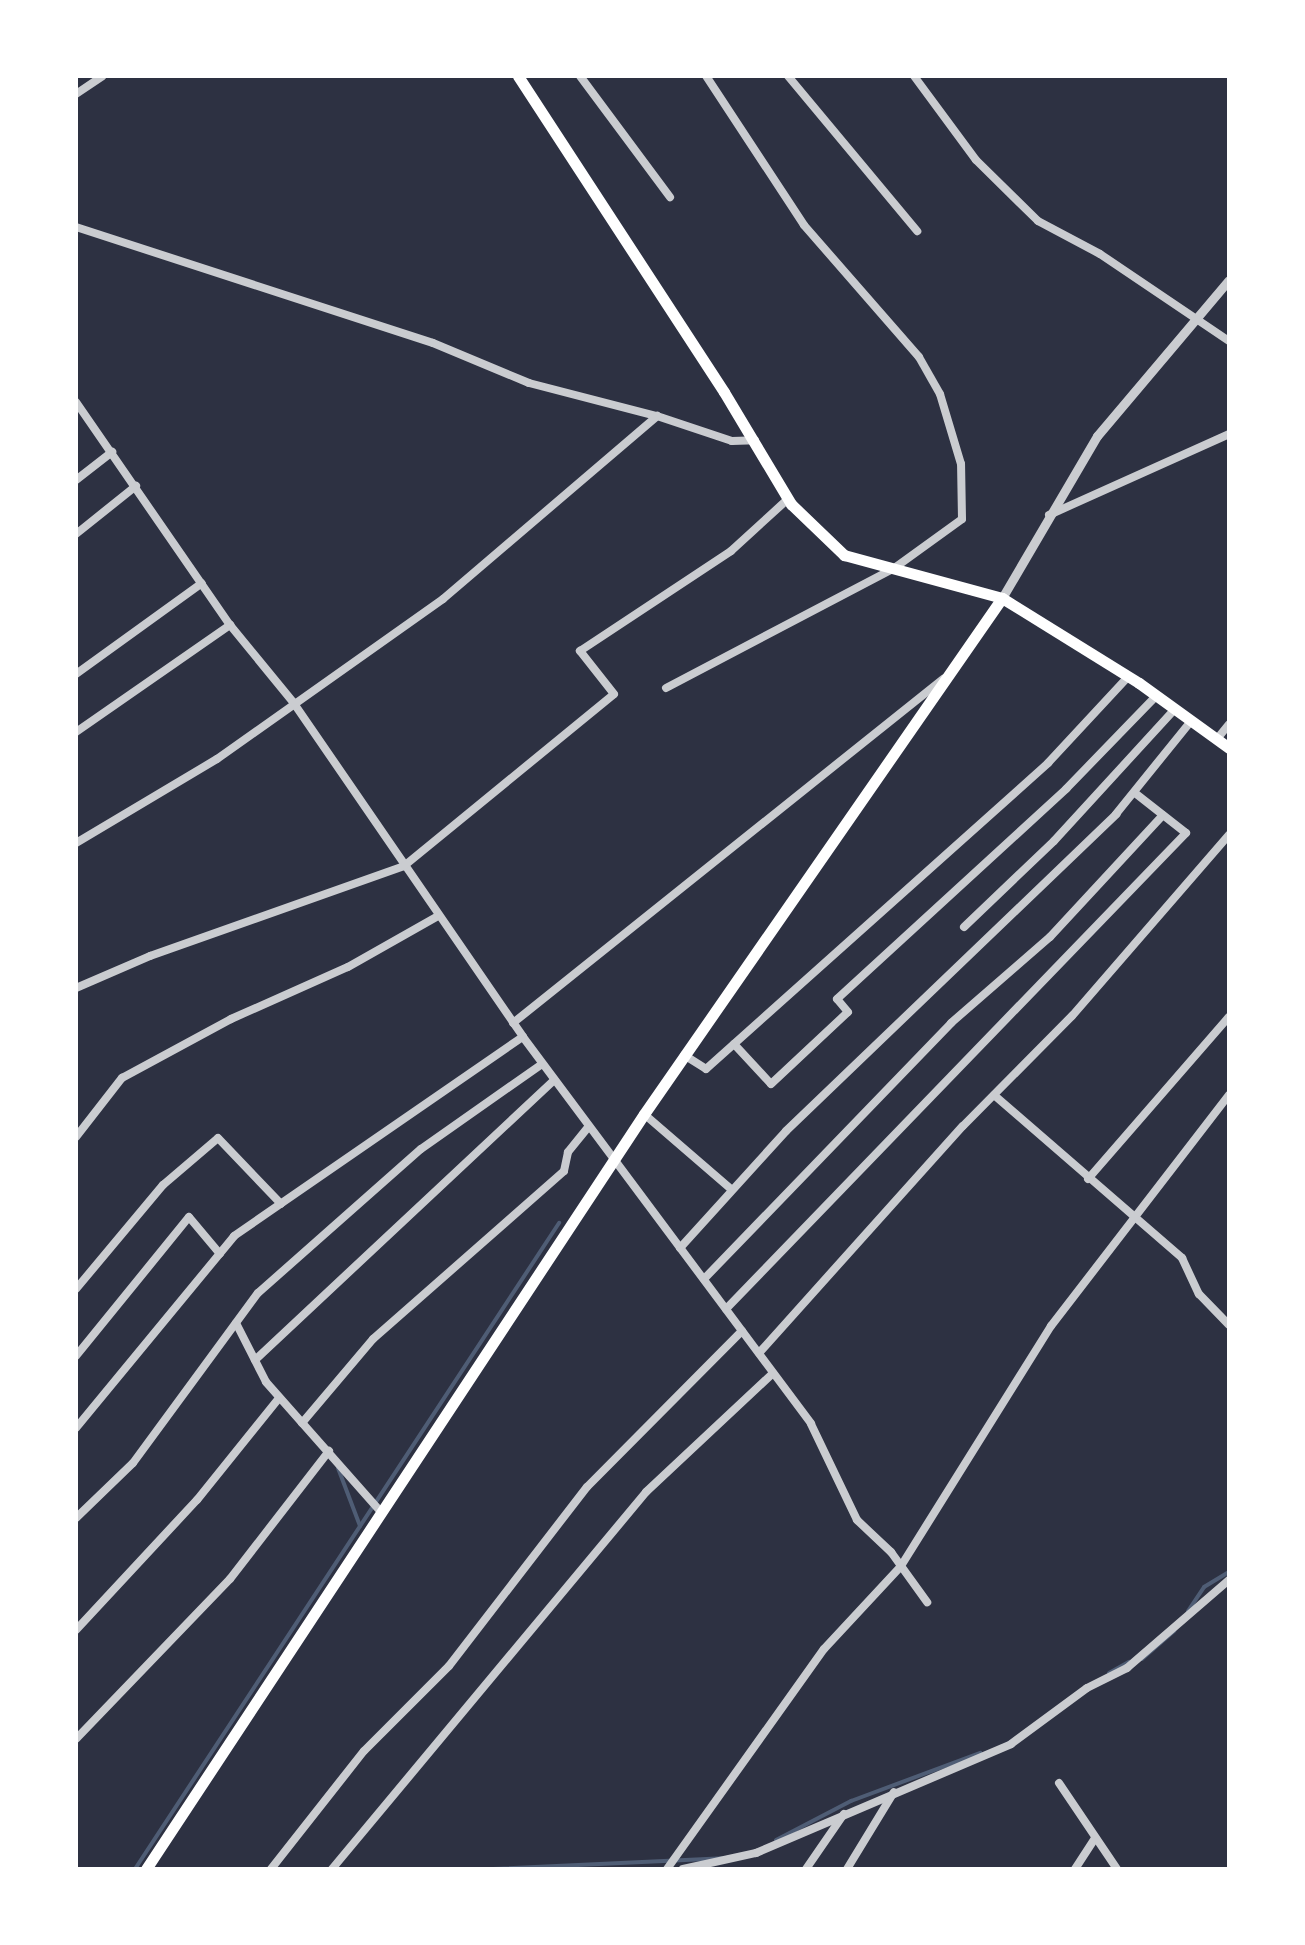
<!DOCTYPE html>
<html>
<head>
<meta charset="utf-8">
<style>
	body { margin:0 }
	#map { position:relative; width:1305px; height:1945px; overflow:hidden; background:#2d3142; font-family:Rubik,sans-serif }
	div>[style] { position:absolute }
	.stream>* { height:4px; margin:-2px; padding:0 2px; transform-origin:2px; border-radius:2px; background:#4f5d75 }
	.minor>* { height:8px; margin:-4px; padding:0 4px; transform-origin:4px; border-radius:4px; background:#caccd0 }
	.tertiary>* { height:9px; margin:-4.5px; padding:0 4.5px; transform-origin:4.5px; border-radius:4.5px; background:#caccd0 }
	.secondary>* { height:11px; margin:-5.5px; padding:0 5.5px; transform-origin:5.5px; border-radius:5.5px; background:#fff }
	span { translate:-50% -50%; white-space:nowrap; text-align:center; line-height:1.15; -webkit-text-stroke:8px #fff; paint-order:stroke }
	.frame { position:absolute; inset:0; border:78px solid #fff; pointer-events:none }
</style>
</head>
<body>
<div id="map">
	<div class="stream">
		<div style="left:338px;top:1468px;width:62px;rotate:69.2deg"></div>
		<div style="left:1188px;top:1611px;width:29px;rotate:-56deg"></div>
		<div style="left:1204px;top:1587px;width:29px;rotate:-31deg"></div>
		<div style="left:1142px;top:1659px;width:43px;rotate:-41.2deg"></div>
		<div style="left:1109px;top:1673px;width:23px;rotate:-29deg"></div>
		<div style="left:776px;top:1840px;width:85px;rotate:-27.5deg"></div>
		<div style="left:851px;top:1801px;width:138px;rotate:-20.4deg"></div>
		<div style="left:135px;top:1869px;width:773px;rotate:-56.72deg"></div>
		<div style="left:493px;top:1869px;width:230px;rotate:-2.7deg"></div>
	</div>
	<div class="minor">
		<div style="left:580px;top:76px;width:151px;rotate:53.4deg"></div>
		<div style="left:788px;top:76px;width:202px;rotate:50.2deg"></div>
		<div style="left:914px;top:76px;width:104px;rotate:53.6deg"></div>
		<div style="left:976px;top:160px;width:87px;rotate:44.5deg"></div>
		<div style="left:1038px;top:221px;width:70px;rotate:28deg"></div>
		<div style="left:1100px;top:254px;width:156px;rotate:34deg"></div>
		<div style="left:76px;top:94px;width:32px;rotate:-34deg"></div>
		<div style="left:76px;top:227px;width:375px;rotate:18deg"></div>
		<div style="left:433px;top:343px;width:104px;rotate:22.6deg"></div>
		<div style="left:529px;top:383px;width:132px;rotate:14.5deg"></div>
		<div style="left:657px;top:416px;width:79px;rotate:18.4deg"></div>
		<div style="left:732px;top:441px;width:23px;rotate:-2deg"></div>
		<div style="left:76px;top:402px;width:271px;rotate:55.4deg"></div>
		<div style="left:230px;top:625px;width:99px;rotate:50.7deg"></div>
		<div style="left:293px;top:702px;width:406px;rotate:55.5deg"></div>
		<div style="left:523px;top:1037px;width:482px;rotate:53.3deg"></div>
		<div style="left:811px;top:1424px;width:106px;rotate:64.4deg"></div>
		<div style="left:857px;top:1520px;width:47px;rotate:43.3deg"></div>
		<div style="left:891px;top:1552px;width:62px;rotate:54.2deg"></div>
		<div style="left:76px;top:480px;width:46px;rotate:-37.9deg"></div>
		<div style="left:1049px;top:515px;width:197px;rotate:-24.2deg"></div>
		<div style="left:76px;top:534px;width:77px;rotate:-38.7deg"></div>
		<div style="left:76px;top:674px;width:155px;rotate:-35.8deg"></div>
		<div style="left:666px;top:688px;width:256px;rotate:-27.7deg"></div>
		<div style="left:893px;top:569px;width:85px;rotate:-35.9deg"></div>
		<div style="left:962px;top:519px;width:55px;rotate:-91deg"></div>
		<div style="left:961px;top:464px;width:73px;rotate:-106.7deg"></div>
		<div style="left:940px;top:394px;width:43px;rotate:-119.6deg"></div>
		<div style="left:919px;top:357px;width:175px;rotate:-131.1deg"></div>
		<div style="left:804px;top:225px;width:178px;rotate:-123.3deg"></div>
		<div style="left:76px;top:732px;width:188px;rotate:-34.8deg"></div>
		<div style="left:1217px;top:739px;width:19px;rotate:-51deg"></div>
		<div style="left:76px;top:843px;width:164px;rotate:-30.8deg"></div>
		<div style="left:217px;top:759px;width:277px;rotate:-35.3deg"></div>
		<div style="left:443px;top:599px;width:282px;rotate:-40.5deg"></div>
		<div style="left:964px;top:927px;width:124px;rotate:-43.7deg"></div>
		<div style="left:1054px;top:841px;width:179px;rotate:-47.5deg"></div>
		<div style="left:76px;top:988px;width:81px;rotate:-23.4deg"></div>
		<div style="left:150px;top:956px;width:269px;rotate:-19.5deg"></div>
		<div style="left:404px;top:866px;width:271px;rotate:-39.3deg"></div>
		<div style="left:614px;top:694px;width:55px;rotate:-128.3deg"></div>
		<div style="left:580px;top:651px;width:181px;rotate:-33.5deg"></div>
		<div style="left:731px;top:551px;width:77px;rotate:-42.4deg"></div>
		<div style="left:513px;top:1023px;width:551px;rotate:-38.66deg"></div>
		<div style="left:734px;top:1044px;width:54px;rotate:47.2deg"></div>
		<div style="left:771px;top:1084px;width:105px;rotate:-43.1deg"></div>
		<div style="left:848px;top:1012px;width:17px;rotate:-130deg"></div>
		<div style="left:837px;top:999px;width:311px;rotate:-42.5deg"></div>
		<div style="left:1066px;top:789px;width:129px;rotate:-45.9deg"></div>
		<div style="left:684px;top:1055px;width:26px;rotate:32deg"></div>
		<div style="left:706px;top:1069px;width:459px;rotate:-41.8deg"></div>
		<div style="left:1048px;top:763px;width:117px;rotate:-47.1deg"></div>
		<div style="left:994px;top:1095px;width:249px;rotate:40.9deg"></div>
		<div style="left:1182px;top:1258px;width:40px;rotate:65deg"></div>
		<div style="left:1199px;top:1294px;width:43px;rotate:45.9deg"></div>
		<div style="left:644px;top:1114px;width:116px;rotate:40.8deg"></div>
		<div style="left:76px;top:1137px;width:75px;rotate:-52.1deg"></div>
		<div style="left:122px;top:1078px;width:124px;rotate:-28.4deg"></div>
		<div style="left:231px;top:1019px;width:128px;rotate:-24deg"></div>
		<div style="left:348px;top:967px;width:103px;rotate:-29.5deg"></div>
		<div style="left:1088px;top:1179px;width:215px;rotate:-49deg"></div>
		<div style="left:680px;top:1248px;width:158px;rotate:-47.8deg"></div>
		<div style="left:786px;top:1131px;width:458px;rotate:-43.8deg"></div>
		<div style="left:1116px;top:814px;width:119px;rotate:-51.1deg"></div>
		<div style="left:704px;top:1279px;width:356px;rotate:-46deg"></div>
		<div style="left:951px;top:1023px;width:131px;rotate:-41deg"></div>
		<div style="left:1050px;top:937px;width:166px;rotate:-47.2deg"></div>
		<div style="left:76px;top:1289px;width:136px;rotate:-50.1deg"></div>
		<div style="left:163px;top:1185px;width:72px;rotate:-40.5deg"></div>
		<div style="left:218px;top:1138px;width:91px;rotate:46.3deg"></div>
		<div style="left:726px;top:1309px;width:662px;rotate:-45.98deg"></div>
		<div style="left:1186px;top:833px;width:65px;rotate:-141.9deg"></div>
		<div style="left:236px;top:1323px;width:66px;rotate:63deg"></div>
		<div style="left:266px;top:1382px;width:172px;rotate:48.5deg"></div>
		<div style="left:759px;top:1353px;width:305px;rotate:-48.1deg"></div>
		<div style="left:963px;top:1126px;width:155px;rotate:-45.3deg"></div>
		<div style="left:1072px;top:1016px;width:240px;rotate:-49.1deg"></div>
		<div style="left:76px;top:1356px;width:179px;rotate:-50.9deg"></div>
		<div style="left:189px;top:1217px;width:48px;rotate:50deg"></div>
		<div style="left:255px;top:1360px;width:410px;rotate:-43.1deg"></div>
		<div style="left:302px;top:1423px;width:110px;rotate:-49.8deg"></div>
		<div style="left:373px;top:1339px;width:254px;rotate:-41.3deg"></div>
		<div style="left:564px;top:1171px;width:19px;rotate:-78deg"></div>
		<div style="left:568px;top:1152px;width:32px;rotate:-51deg"></div>
		<div style="left:76px;top:1428px;width:249px;rotate:-50.5deg"></div>
		<div style="left:234px;top:1236px;width:351px;rotate:-34.6deg"></div>
		<div style="left:76px;top:1518px;width:79px;rotate:-44deg"></div>
		<div style="left:133px;top:1463px;width:211px;rotate:-53.7deg"></div>
		<div style="left:258px;top:1293px;width:217px;rotate:-41.5deg"></div>
		<div style="left:421px;top:1149px;width:148px;rotate:-35.1deg"></div>
		<div style="left:76px;top:1630px;width:178px;rotate:-47.1deg"></div>
		<div style="left:197px;top:1500px;width:131px;rotate:-51.2deg"></div>
		<div style="left:76px;top:1739px;width:222px;rotate:-46.1deg"></div>
		<div style="left:230px;top:1579px;width:162px;rotate:-52.3deg"></div>
		<div style="left:1059px;top:1783px;width:104px;rotate:56deg"></div>
		<div style="left:271px;top:1869px;width:150px;rotate:-51.8deg"></div>
		<div style="left:364px;top:1751px;width:120px;rotate:-45deg"></div>
		<div style="left:449px;top:1666px;width:226px;rotate:-52.4deg"></div>
		<div style="left:587px;top:1487px;width:220px;rotate:-45.2deg"></div>
		<div style="left:332px;top:1869px;width:491px;rotate:-50.2deg"></div>
		<div style="left:646px;top:1492px;width:174px;rotate:-43.1deg"></div>
		<div style="left:667px;top:1869px;width:270px;rotate:-54.5deg"></div>
		<div style="left:824px;top:1649px;width:113px;rotate:-47.1deg"></div>
		<div style="left:901px;top:1566px;width:283px;rotate:-58deg"></div>
		<div style="left:1051px;top:1326px;width:292px;rotate:-52.4deg"></div>
		<div style="left:683px;top:1869px;width:75px;rotate:-12.4deg"></div>
		<div style="left:756px;top:1853px;width:277px;rotate:-23.1deg"></div>
		<div style="left:1011px;top:1744px;width:94px;rotate:-36.4deg"></div>
		<div style="left:1087px;top:1688px;width:45px;rotate:-26.6deg"></div>
		<div style="left:1127px;top:1668px;width:135px;rotate:-40.8deg"></div>
		<div style="left:806px;top:1869px;width:67px;rotate:-55.4deg"></div>
		<div style="left:847px;top:1869px;width:90px;rotate:-58.6deg"></div>
		<div style="left:1075px;top:1869px;width:37px;rotate:-57deg"></div>
	</div>
	<div class="tertiary">
		<div style="left:1002px;top:598px;width:188px;rotate:-59.6deg"></div>
		<div style="left:1097px;top:436px;width:204px;rotate:-49.8deg"></div>
	</div>
	<div class="secondary">
		<div style="left:518px;top:76px;width:377px;rotate:56.9deg"></div>
		<div style="left:724px;top:392px;width:131px;rotate:59.1deg"></div>
		<div style="left:791px;top:504px;width:74px;rotate:43.9deg"></div>
		<div style="left:844px;top:555px;width:164px;rotate:15.2deg"></div>
		<div style="left:1002px;top:598px;width:161px;rotate:31.8deg"></div>
		<div style="left:1139px;top:683px;width:111px;rotate:35.8deg"></div>
		<div style="left:146px;top:1869px;width:904px;rotate:-56.59deg"></div>
		<div style="left:644px;top:1114px;width:628px;rotate:-55.25deg"></div>
	</div>
	<div class="frame"></div>
</div>
</body>
</html>
